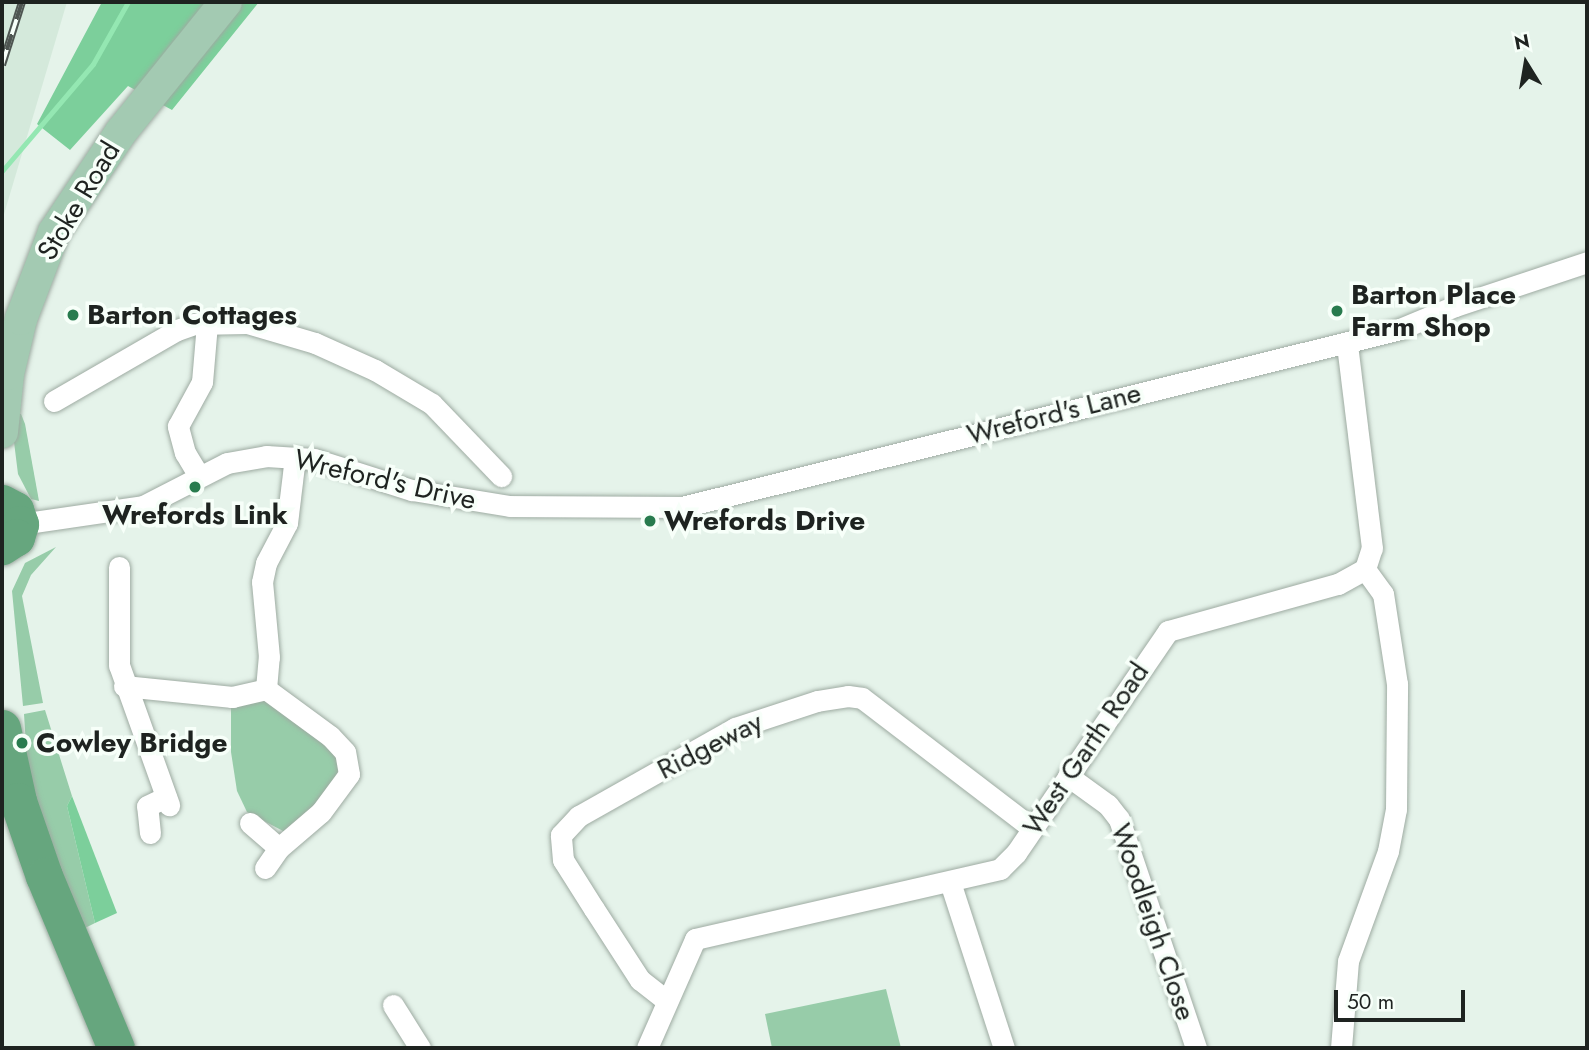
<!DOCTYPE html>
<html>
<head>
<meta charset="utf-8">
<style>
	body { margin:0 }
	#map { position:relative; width:1589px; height:1050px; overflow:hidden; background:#e5f3ea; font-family:Jost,sans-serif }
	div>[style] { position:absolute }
	.built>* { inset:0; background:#d4e9db }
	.green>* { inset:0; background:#97cca9 }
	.forest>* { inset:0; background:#7ccf9b }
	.stream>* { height:5px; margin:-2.5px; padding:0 2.5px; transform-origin:2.5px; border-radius:2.5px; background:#94e7b2 }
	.roads { filter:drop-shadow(0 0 2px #9eaba2) drop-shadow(0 0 2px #9eaba2) }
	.street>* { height:21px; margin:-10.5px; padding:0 10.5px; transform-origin:10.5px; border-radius:10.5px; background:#fff }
	.primary>* { height:32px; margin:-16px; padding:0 16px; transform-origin:16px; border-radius:16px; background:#a3cab2 }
	.highway>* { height:37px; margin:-18.5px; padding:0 18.5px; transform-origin:18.5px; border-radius:18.5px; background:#66a67e }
	.rail>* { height:8px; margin-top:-4px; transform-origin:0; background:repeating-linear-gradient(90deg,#f7fff9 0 16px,#4e5551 0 32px); box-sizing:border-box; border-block:2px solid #4e5551 }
	.dots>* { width:19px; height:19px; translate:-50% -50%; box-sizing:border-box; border:4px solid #f7fff9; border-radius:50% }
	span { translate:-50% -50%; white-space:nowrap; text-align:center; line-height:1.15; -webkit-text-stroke:7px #f7fff9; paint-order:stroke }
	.street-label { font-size:28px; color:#1e2320 }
	.poi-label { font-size:28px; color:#1e2320; font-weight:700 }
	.left { translate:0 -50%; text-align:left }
	.frame { position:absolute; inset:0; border:4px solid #1e2320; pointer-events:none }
	.north { position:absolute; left:1491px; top:28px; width:70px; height:70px; -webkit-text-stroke:5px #f7fff9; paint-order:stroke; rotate:349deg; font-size:19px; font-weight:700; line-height:28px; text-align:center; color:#1e2320 }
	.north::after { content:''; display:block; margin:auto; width:24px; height:32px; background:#1e2320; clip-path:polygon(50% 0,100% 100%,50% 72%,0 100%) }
	.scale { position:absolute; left:1334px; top:990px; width:131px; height:32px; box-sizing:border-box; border:4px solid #1e2320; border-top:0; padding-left:9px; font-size:21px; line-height:24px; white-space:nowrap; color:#1e2320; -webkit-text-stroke:5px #f7fff9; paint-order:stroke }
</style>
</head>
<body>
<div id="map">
	<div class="built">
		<div style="clip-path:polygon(2px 2px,67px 2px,2px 221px)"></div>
	</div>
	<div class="green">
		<div style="clip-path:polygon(16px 414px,21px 414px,25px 424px,39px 501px,31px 499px,18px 474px,12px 426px)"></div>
		<div style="clip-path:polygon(56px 547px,31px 575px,22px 596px,43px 703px,23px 706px,12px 591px,25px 563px)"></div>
		<div style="clip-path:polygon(269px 700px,319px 735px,341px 764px,330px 791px,285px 832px,247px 812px,237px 791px,231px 752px,231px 706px)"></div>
		<div style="clip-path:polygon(45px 710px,72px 796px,67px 806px,95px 923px,85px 928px,56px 868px,28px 779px,24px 714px)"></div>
		<div style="clip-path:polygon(886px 989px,901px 1048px,772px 1048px,765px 1014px)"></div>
	</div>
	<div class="forest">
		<div style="clip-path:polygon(102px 2px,259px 2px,172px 110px,128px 86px,70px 150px,37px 124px)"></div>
		<div style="clip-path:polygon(72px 796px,117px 913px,95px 923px,67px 806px)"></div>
	</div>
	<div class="stream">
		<div style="left:2px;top:171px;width:140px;rotate:-49.6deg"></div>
		<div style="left:93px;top:64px;width:71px;rotate:-60.6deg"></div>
	</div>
	<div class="roads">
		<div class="street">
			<div style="left:54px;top:401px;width:142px;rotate:-30deg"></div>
			<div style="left:177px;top:330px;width:18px;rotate:-19deg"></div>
			<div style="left:194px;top:324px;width:53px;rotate:-1.1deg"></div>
			<div style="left:247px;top:323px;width:71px;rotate:16.4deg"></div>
			<div style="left:315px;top:343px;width:66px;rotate:24.2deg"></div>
			<div style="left:375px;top:370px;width:66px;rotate:30.8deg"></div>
			<div style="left:432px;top:404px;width:100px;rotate:46.2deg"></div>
			<div style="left:199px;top:476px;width:27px;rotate:-121deg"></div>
			<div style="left:185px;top:453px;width:28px;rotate:-105deg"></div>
			<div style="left:178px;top:426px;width:50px;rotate:-61.4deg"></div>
			<div style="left:202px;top:382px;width:58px;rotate:-85.1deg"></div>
			<div style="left:20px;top:524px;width:124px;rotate:-8.3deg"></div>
			<div style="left:143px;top:506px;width:94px;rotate:-27.1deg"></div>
			<div style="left:227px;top:463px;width:40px;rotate:-10deg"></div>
			<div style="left:266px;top:456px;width:48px;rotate:3.6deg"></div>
			<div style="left:314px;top:459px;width:103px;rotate:17.6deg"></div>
			<div style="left:412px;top:490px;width:99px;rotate:9.3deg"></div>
			<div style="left:510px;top:506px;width:172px;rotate:0.3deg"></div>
			<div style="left:682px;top:507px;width:740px;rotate:-13.92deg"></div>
			<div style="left:1400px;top:329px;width:60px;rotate:-22.7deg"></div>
			<div style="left:1455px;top:306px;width:139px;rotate:-18.4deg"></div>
			<div style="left:119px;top:567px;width:98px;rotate:90deg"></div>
			<div style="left:119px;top:665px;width:149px;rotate:70.3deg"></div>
			<div style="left:124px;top:686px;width:109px;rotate:5.8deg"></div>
			<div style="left:232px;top:697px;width:35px;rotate:-13deg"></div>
			<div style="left:1068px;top:776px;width:49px;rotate:35.9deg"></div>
			<div style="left:1108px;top:805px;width:18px;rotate:52deg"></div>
			<div style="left:1119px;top:819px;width:242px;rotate:71.4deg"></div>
			<div style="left:250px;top:823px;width:38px;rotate:41deg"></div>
			<div style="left:150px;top:833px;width:27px;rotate:-96deg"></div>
			<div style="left:147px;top:806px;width:21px;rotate:-25deg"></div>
			<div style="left:265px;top:868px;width:24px;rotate:-55deg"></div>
			<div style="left:279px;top:848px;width:55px;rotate:-40.6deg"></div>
			<div style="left:321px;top:812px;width:47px;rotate:-53.6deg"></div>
			<div style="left:349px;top:774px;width:22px;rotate:-100deg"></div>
			<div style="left:345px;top:752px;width:22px;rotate:-133deg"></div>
			<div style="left:330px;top:736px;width:79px;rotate:-143.7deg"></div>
			<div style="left:266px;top:689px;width:32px;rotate:-85deg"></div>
			<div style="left:269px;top:657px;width:75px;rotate:-95.3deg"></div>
			<div style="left:262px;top:582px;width:19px;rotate:-78deg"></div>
			<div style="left:266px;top:563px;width:45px;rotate:-62.3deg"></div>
			<div style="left:287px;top:523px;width:66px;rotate:-83.1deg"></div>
			<div style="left:950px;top:882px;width:175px;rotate:72deg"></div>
			<div style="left:667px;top:1001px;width:34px;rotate:-142deg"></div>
			<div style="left:640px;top:980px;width:85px;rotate:-122.9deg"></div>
			<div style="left:594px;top:909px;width:58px;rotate:-122.3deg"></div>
			<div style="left:563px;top:860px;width:25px;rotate:-95deg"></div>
			<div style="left:561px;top:835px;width:26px;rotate:-47deg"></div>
			<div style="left:579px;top:816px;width:179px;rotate:-29.4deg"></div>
			<div style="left:735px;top:728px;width:86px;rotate:-18.2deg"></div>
			<div style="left:817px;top:701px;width:31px;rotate:-9deg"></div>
			<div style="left:848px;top:696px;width:14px;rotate:8deg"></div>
			<div style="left:862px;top:698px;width:214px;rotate:37.4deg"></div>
			<div style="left:393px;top:1005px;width:51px;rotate:57.9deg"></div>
			<div style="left:647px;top:1048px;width:119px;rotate:-66.2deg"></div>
			<div style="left:695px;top:939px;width:313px;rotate:-12.9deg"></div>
			<div style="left:1000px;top:869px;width:23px;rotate:-45deg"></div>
			<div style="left:1016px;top:853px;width:269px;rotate:-55.6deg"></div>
			<div style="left:1168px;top:631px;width:176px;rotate:-15.5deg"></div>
			<div style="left:1338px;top:584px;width:31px;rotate:-29deg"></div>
			<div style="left:1365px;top:569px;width:22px;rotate:-72deg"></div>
			<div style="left:1372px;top:548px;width:207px;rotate:-97deg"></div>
			<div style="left:1341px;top:1048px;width:87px;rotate:-85.4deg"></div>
			<div style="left:1348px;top:961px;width:117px;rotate:-70deg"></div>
			<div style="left:1388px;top:851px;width:43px;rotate:-79.2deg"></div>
			<div style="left:1396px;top:809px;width:125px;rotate:-89.5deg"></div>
			<div style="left:1397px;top:684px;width:91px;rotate:-98.8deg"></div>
			<div style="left:1383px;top:594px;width:31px;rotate:-126deg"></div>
		</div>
		<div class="primary">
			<div style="left:2px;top:432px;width:58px;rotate:-84.1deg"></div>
			<div style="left:8px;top:374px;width:57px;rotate:-76.7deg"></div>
			<div style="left:21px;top:319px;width:93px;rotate:-69.2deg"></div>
			<div style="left:54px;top:232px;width:120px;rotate:-56.2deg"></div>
			<div style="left:121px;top:132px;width:167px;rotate:-51.1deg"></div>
		</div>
		<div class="highway">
			<div style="left:2px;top:503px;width:15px;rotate:28deg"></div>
			<div style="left:15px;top:510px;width:15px;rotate:70deg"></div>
			<div style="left:20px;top:524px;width:14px;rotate:107deg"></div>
			<div style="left:16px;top:537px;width:17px;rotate:147deg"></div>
			<div style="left:2px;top:728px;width:75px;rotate:77.6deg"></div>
			<div style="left:18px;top:801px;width:79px;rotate:70.9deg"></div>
			<div style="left:44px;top:876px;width:186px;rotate:67.3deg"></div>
		</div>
	</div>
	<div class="rail">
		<div style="left:2px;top:65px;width:66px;rotate:-72.4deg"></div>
	</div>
	<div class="dots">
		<div style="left:1337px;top:311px;background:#287b4e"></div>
		<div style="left:73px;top:315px;background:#287b4e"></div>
		<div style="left:195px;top:487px;background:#287b4e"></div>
		<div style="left:650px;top:521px;background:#287b4e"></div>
		<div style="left:22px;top:743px;background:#287b4e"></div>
	</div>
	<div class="street-label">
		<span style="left:79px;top:201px;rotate:-59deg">Stoke Road</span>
		<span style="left:1054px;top:414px;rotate:-14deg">Wreford's Lane</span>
		<span style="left:385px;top:480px;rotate:13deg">Wreford's Drive</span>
		<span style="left:710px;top:746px;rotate:-27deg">Ridgeway</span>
		<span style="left:1086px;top:749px;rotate:-56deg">West Garth Road</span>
		<span style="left:1153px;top:922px;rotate:71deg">Woodleigh Close</span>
	</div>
	<div class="poi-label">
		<span class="left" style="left:1351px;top:311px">Barton Place<br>Farm Shop</span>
		<span class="left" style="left:87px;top:315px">Barton Cottages</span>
		<span style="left:195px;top:515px">Wrefords Link</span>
		<span class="left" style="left:664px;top:521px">Wrefords Drive</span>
		<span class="left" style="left:36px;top:743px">Cowley Bridge</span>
	</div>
	<div class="frame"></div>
	<div class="north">N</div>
	<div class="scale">50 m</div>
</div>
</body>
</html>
